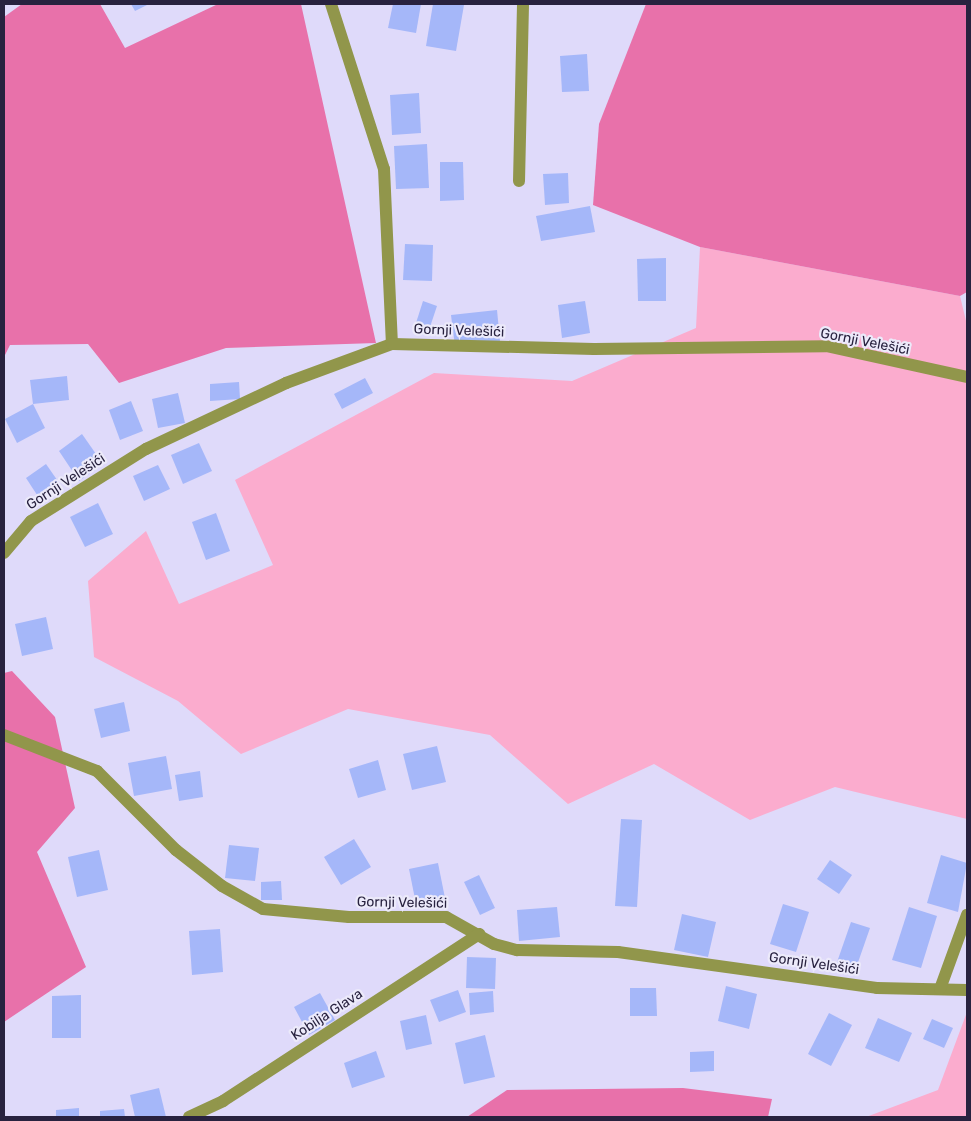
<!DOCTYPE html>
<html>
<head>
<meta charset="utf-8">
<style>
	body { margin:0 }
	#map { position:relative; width:971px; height:1121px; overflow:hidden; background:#dfdafa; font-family:Rubik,sans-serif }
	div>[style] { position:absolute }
	.green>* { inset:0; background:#fbacce }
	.forest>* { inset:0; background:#e871aa }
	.building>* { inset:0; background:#a5b7f9 }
	.minor>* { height:12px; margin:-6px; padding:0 6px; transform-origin:6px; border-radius:6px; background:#91964b }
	span { translate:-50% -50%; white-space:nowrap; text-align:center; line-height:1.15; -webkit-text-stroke:4.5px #eceafa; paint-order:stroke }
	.street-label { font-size:14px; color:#28223f }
	.frame { position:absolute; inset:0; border:5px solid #28223f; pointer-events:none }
</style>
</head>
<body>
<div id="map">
	<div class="green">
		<div style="clip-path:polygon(700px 247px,960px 296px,967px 325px,967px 819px,835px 787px,750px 820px,654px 764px,568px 804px,490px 735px,348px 709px,241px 754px,178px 701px,94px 657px,88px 581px,146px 531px,179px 604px,273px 565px,235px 480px,434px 373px,572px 381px,696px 328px)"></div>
		<div style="clip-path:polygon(967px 1012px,967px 1117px,866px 1117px,938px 1090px)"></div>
	</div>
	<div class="forest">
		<div style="clip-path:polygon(22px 4px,100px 4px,125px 48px,218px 4px,301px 4px,376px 343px,226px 348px,119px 383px,88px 344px,10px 345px,4px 357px,4px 17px)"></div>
		<div style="clip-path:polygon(646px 4px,967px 4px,967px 292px,960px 296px,700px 247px,593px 205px,599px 124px)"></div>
		<div style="clip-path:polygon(12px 671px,55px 717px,75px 808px,37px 852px,86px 967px,4px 1022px,4px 673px)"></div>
		<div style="clip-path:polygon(683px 1088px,772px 1099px,768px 1117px,467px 1117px,507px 1090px)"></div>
	</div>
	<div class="building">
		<div style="clip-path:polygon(131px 4px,149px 4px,135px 11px)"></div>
		<div style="clip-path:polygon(393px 4px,421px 4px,416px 33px,388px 28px)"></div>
		<div style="clip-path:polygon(433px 4px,464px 5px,456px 51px,426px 46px)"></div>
		<div style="clip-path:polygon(587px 54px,589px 91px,562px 92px,560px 56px)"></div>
		<div style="clip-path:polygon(419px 93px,421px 133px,392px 135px,390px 95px)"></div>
		<div style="clip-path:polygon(427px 144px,429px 188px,396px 189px,394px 146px)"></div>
		<div style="clip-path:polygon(440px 162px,463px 162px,464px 200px,440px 201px)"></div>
		<div style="clip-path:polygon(568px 173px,569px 203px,545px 205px,543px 174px)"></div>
		<div style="clip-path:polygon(590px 206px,595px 232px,541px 241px,536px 216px)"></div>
		<div style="clip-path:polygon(405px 244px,433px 245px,432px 281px,403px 280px)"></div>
		<div style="clip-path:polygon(666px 258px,666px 301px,638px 301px,637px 259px)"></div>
		<div style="clip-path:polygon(423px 301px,437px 306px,430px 327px,416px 323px)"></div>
		<div style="clip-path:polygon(585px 301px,590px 333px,562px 338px,558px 305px)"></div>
		<div style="clip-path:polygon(497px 310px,500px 341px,455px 346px,451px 315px)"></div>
		<div style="clip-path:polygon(67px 376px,69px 400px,33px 404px,30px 380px)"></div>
		<div style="clip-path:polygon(365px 378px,373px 393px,342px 409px,334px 394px)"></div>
		<div style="clip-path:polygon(239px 382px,240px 399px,210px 401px,210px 384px)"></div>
		<div style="clip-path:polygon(178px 393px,185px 423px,158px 428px,152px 399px)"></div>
		<div style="clip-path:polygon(131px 401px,143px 431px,120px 440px,109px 410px)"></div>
		<div style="clip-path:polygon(33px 404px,45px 428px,17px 443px,5px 419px)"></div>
		<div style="clip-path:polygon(82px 434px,103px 464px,79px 481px,59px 451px)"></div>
		<div style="clip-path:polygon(199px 443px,212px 471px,183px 484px,171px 455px)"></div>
		<div style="clip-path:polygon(46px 464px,62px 487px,41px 501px,26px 478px)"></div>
		<div style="clip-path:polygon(158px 465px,170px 489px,144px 501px,133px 476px)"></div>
		<div style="clip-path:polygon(98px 503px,113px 534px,85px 547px,70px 517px)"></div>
		<div style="clip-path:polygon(216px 513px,230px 551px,206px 560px,192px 522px)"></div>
		<div style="clip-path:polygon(46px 617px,53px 649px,22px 656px,15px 624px)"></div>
		<div style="clip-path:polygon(124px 702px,130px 731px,101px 738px,94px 709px)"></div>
		<div style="clip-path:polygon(437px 746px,446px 782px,412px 790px,403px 754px)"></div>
		<div style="clip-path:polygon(166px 756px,172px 789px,134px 796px,128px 763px)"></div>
		<div style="clip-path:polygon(378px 760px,386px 790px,358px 798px,349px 769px)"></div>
		<div style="clip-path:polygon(200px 771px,203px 797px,179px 801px,175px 775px)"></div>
		<div style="clip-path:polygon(621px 819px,642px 820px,637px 907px,615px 906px)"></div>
		<div style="clip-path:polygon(354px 839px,371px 867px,341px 885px,324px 857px)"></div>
		<div style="clip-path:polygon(229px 845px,259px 848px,255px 881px,225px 878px)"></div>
		<div style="clip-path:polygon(99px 850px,108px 890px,77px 897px,68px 857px)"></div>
		<div style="clip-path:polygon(941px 855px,967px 863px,958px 912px,927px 903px)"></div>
		<div style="clip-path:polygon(830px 860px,852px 875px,839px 894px,817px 879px)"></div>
		<div style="clip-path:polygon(438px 863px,446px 903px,417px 909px,409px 869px)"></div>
		<div style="clip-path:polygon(479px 875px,495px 908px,480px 915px,464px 882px)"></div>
		<div style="clip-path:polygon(281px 881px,282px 900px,261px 900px,261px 882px)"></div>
		<div style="clip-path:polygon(783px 904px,809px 912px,796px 952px,770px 944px)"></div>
		<div style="clip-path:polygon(557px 907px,560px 937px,519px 941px,517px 910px)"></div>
		<div style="clip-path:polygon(909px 907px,937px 916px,921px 968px,892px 960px)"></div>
		<div style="clip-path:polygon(682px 914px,716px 922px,708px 957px,674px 950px)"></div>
		<div style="clip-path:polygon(851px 922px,870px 928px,855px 971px,836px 965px)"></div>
		<div style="clip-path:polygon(220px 929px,223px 972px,192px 975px,189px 931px)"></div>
		<div style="clip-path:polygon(467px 957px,496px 958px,495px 989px,466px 988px)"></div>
		<div style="clip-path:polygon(726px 986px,757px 994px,749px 1029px,718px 1021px)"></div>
		<div style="clip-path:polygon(630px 988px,656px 988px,657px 1016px,630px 1016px)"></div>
		<div style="clip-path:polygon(458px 990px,466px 1012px,439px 1022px,430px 1000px)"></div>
		<div style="clip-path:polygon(493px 991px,494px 1012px,470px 1015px,469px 993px)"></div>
		<div style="clip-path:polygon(320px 993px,335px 1020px,309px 1035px,294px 1007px)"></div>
		<div style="clip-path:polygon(81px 995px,81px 1038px,52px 1038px,52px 996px)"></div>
		<div style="clip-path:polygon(829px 1013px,852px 1025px,831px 1066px,808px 1054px)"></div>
		<div style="clip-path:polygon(426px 1015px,432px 1044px,406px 1050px,400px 1021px)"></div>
		<div style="clip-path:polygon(878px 1018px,912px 1033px,899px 1062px,865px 1048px)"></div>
		<div style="clip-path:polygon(932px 1019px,953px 1028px,944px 1048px,923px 1039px)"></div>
		<div style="clip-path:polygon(485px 1035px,495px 1077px,464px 1084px,455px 1043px)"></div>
		<div style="clip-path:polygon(376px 1051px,385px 1077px,352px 1088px,344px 1063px)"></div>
		<div style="clip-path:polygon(714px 1051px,714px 1071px,690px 1072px,690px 1052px)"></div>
		<div style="clip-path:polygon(159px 1088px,166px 1117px,135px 1117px,130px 1095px)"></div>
		<div style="clip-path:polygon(79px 1108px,79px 1117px,56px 1117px,56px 1110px)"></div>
		<div style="clip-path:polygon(124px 1109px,125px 1117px,100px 1117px,100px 1111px)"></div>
	</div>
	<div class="minor">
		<div style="left:331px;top:4px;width:173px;rotate:72.2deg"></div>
		<div style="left:384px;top:169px;width:175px;rotate:87.4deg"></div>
		<div style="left:519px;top:181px;width:177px;rotate:-88.7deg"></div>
		<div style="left:4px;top:553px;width:42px;rotate:-49.8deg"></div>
		<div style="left:31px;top:521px;width:136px;rotate:-32.1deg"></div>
		<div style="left:146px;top:449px;width:155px;rotate:-25.2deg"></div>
		<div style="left:286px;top:383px;width:113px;rotate:-20.2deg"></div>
		<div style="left:392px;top:344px;width:202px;rotate:1.4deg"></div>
		<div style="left:594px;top:349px;width:232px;rotate:-0.7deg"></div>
		<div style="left:826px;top:346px;width:144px;rotate:12.4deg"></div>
		<div style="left:4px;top:735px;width:100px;rotate:21.2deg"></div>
		<div style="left:97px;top:771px;width:112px;rotate:45deg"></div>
		<div style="left:176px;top:850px;width:58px;rotate:38deg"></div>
		<div style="left:222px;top:886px;width:47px;rotate:29.3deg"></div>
		<div style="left:263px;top:909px;width:86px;rotate:5.3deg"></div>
		<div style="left:349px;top:917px;width:97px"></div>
		<div style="left:446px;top:917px;width:55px;rotate:29.4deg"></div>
		<div style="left:494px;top:944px;width:24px;rotate:15deg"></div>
		<div style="left:517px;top:950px;width:101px;rotate:1.1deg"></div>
		<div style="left:618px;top:952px;width:261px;rotate:7.9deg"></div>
		<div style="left:877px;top:988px;width:90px;rotate:1.3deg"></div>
		<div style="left:940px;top:989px;width:79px;rotate:-70deg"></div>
		<div style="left:189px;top:1117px;width:38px;rotate:-25deg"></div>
		<div style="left:223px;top:1101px;width:306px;rotate:-33.1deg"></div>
	</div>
	<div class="street-label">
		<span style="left:459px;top:331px;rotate:2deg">Gornji Velešići</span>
		<span style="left:865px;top:342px;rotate:11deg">Gornji Velešići</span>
		<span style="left:66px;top:482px;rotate:-33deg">Gornji Velešići</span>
		<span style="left:402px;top:903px;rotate:1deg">Gornji Velešići</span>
		<span style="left:814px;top:964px;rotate:8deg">Gornji Velešići</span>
		<span style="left:327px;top:1015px;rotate:-33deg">Kobilja Glava</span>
	</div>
	<div class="frame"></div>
</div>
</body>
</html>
